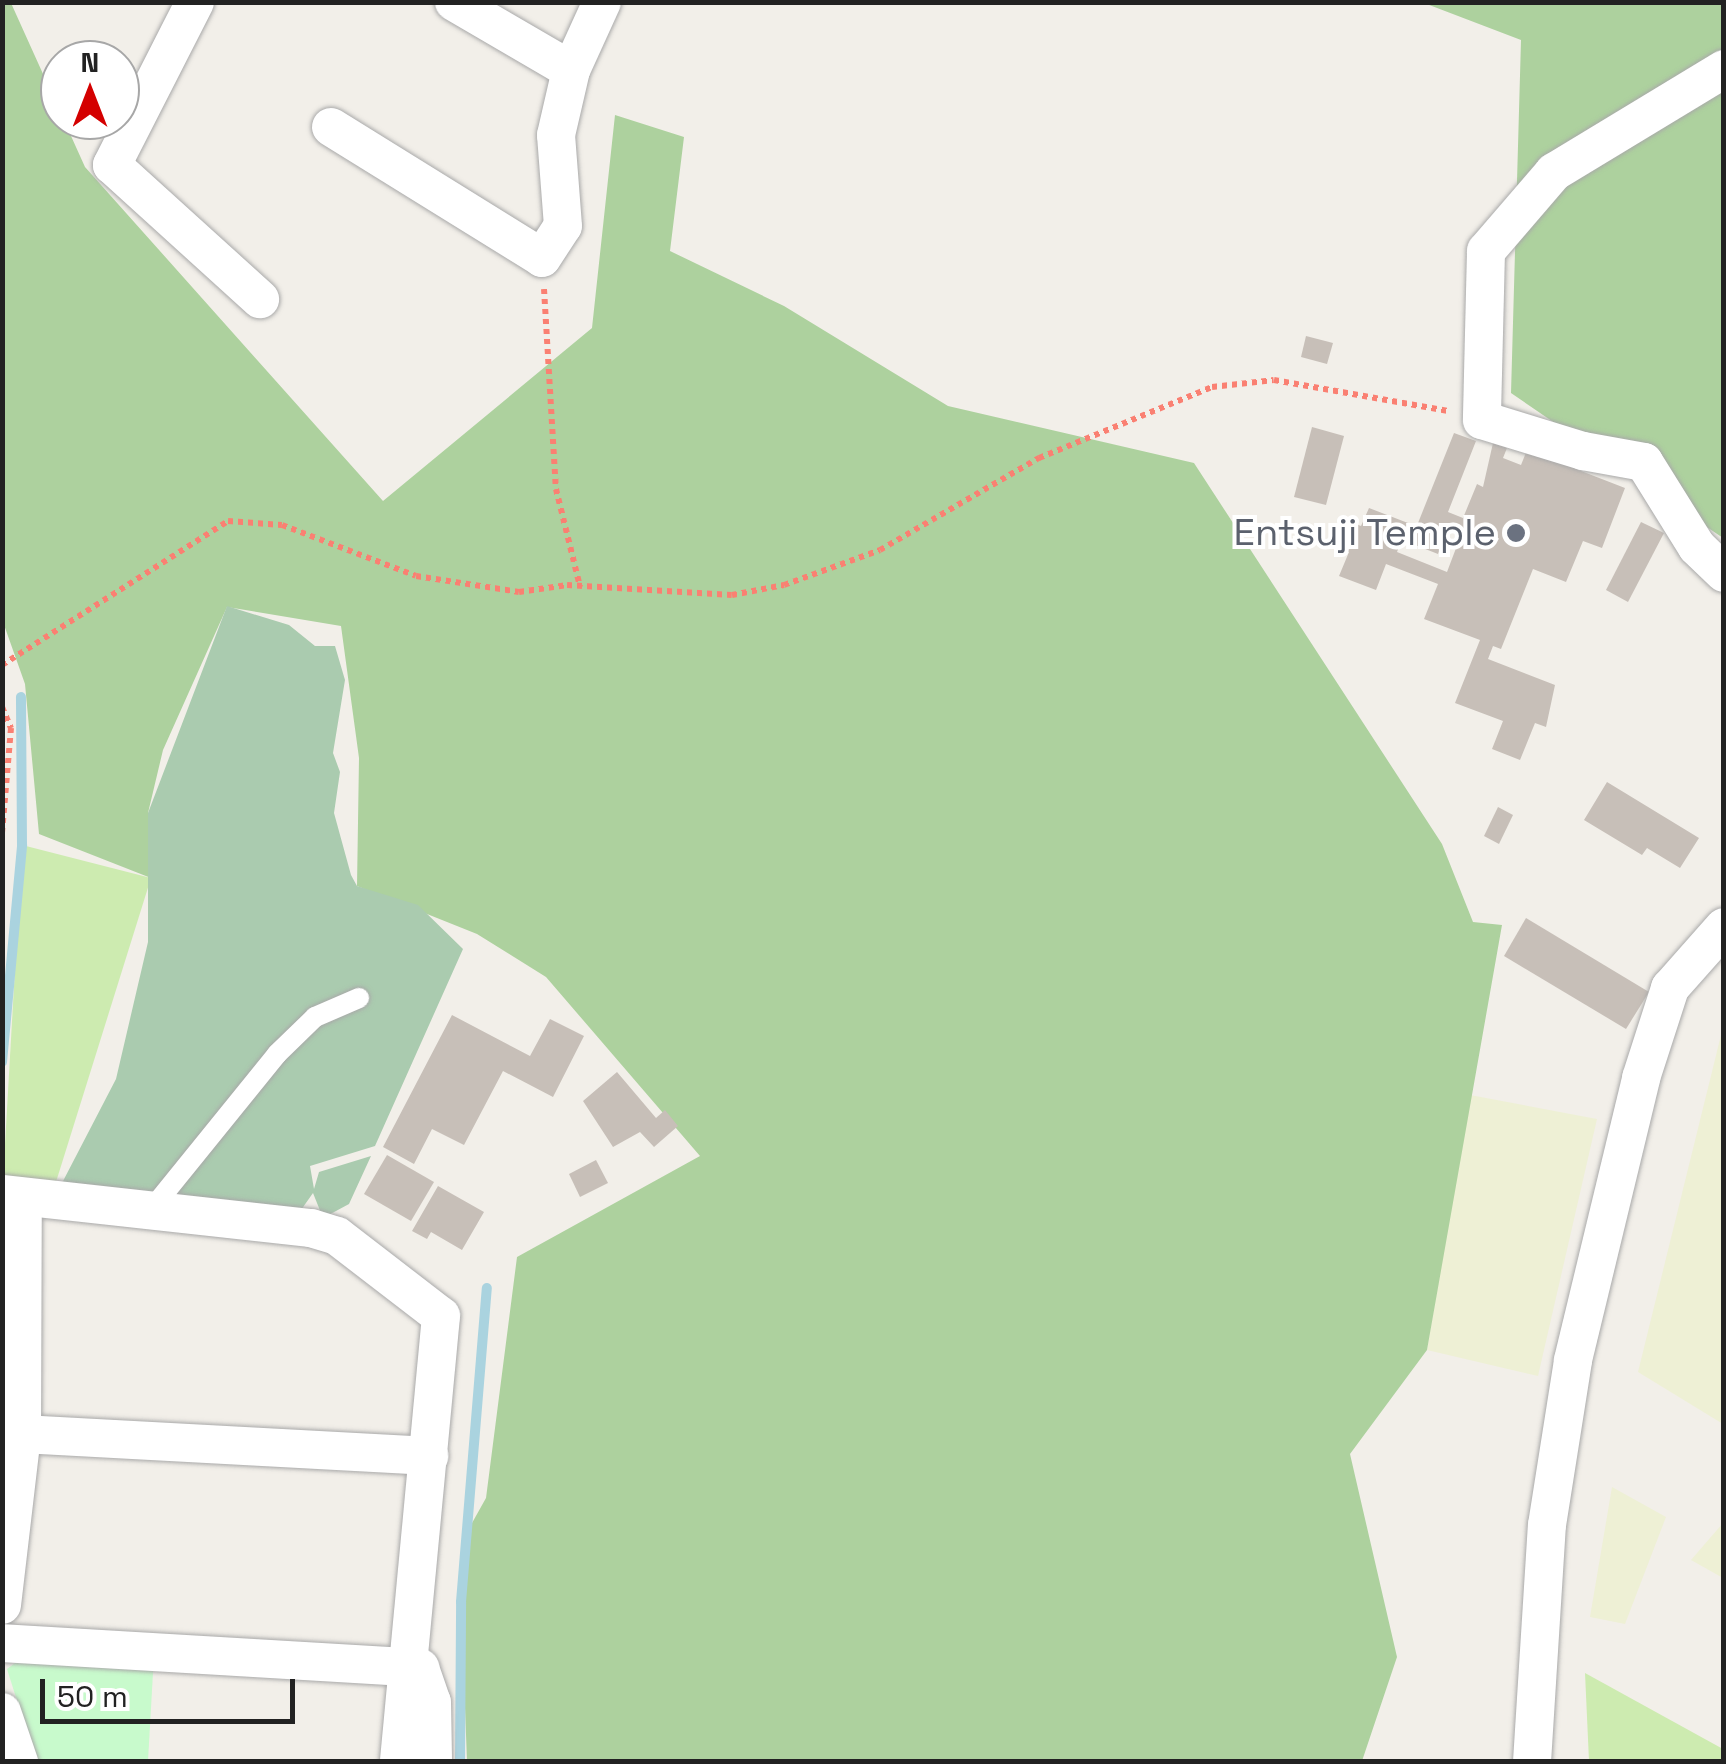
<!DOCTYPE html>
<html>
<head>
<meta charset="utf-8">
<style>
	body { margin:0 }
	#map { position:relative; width:1726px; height:1764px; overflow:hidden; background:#f2efe9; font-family:"Space Grotesk",sans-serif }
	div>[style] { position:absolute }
	.farmland>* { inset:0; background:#eef0d5 }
	.grass>* { inset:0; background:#cdebb0 }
	.forest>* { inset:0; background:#add19e }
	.cemetery>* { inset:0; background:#aacbaf }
	.park>* { inset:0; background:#c8facc }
	.stream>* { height:10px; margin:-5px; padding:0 5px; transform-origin:5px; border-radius:5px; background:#aad3df }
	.building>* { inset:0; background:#c7bfb8 }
	.path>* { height:6px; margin-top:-3px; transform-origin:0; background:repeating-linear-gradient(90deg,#fa8072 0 5px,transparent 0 10px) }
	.roads { filter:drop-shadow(0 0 2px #a9a9a9) drop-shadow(0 0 2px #a9a9a9) }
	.service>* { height:20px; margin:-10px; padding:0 10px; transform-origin:10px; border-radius:10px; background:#fff }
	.minor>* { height:38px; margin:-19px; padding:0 19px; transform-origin:19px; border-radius:19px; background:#fff }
	.dots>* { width:28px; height:28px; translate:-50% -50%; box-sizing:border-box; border:5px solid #fff; border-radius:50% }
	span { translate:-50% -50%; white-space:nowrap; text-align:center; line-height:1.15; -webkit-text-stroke:8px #fff; paint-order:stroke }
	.worship-label { font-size:38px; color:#5b616d }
	.right { translate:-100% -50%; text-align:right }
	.frame { position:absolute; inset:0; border:5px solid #222; pointer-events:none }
	.north { position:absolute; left:40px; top:40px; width:100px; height:100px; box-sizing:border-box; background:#fff; border:2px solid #a7a7a7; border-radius:50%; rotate:0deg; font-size:28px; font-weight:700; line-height:40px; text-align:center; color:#222 }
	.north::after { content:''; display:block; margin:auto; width:35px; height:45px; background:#d40000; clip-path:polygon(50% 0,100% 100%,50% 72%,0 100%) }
	.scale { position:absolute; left:40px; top:1679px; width:255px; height:45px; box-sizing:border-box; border:5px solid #222; border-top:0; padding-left:12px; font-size:30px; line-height:35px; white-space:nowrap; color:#222; -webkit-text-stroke:8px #fff; paint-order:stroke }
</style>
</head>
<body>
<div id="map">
	<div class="farmland">
		<div style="clip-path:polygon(1723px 1027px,1723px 1424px,1638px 1372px)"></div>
		<div style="clip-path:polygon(1470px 1095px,1597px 1119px,1538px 1376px,1427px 1350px)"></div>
		<div style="clip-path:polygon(1612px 1487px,1666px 1517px,1625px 1624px,1590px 1617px)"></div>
		<div style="clip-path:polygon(1723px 1523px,1723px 1578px,1691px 1560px)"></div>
	</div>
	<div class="grass">
		<div style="clip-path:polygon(22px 845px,151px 878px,56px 1182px,3px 1180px)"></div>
		<div style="clip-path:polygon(1585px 1673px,1723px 1749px,1723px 1761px,1589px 1761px)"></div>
	</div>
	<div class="forest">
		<div style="clip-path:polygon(3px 3px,11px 3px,85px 167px,383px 501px,592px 328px,615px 115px,684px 137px,670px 251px,784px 306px,948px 406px,1194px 463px,1442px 844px,1473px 922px,1502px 925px,1427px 1350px,1350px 1454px,1397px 1657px,1362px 1761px,467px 1761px,461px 1602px,467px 1532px,486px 1498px,517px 1257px,700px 1156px,546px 977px,477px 934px,357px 886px,359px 758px,341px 626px,227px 607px,163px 750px,148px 813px,151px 878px,39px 834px,25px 684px,3px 622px)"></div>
		<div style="clip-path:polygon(1424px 3px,1723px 3px,1723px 538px,1511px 393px,1521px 40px)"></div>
	</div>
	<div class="cemetery">
		<div style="clip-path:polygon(227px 606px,289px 625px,315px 646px,335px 646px,345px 680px,333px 753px,340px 772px,334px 813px,351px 875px,357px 886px,418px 905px,463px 949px,375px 1146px,310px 1166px,314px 1189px,319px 1172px,371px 1156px,349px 1204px,323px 1218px,313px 1193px,301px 1210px,62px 1183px,116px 1079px,148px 942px,148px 813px)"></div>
	</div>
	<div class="park">
		<div style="clip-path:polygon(31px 1651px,154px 1655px,148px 1761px,36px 1761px,7px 1669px)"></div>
	</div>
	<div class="stream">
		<div style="left:2px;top:1062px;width:218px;rotate:-84.7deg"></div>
		<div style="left:22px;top:845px;width:148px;rotate:-90.4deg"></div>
		<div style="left:460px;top:1762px;width:160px;rotate:-89.6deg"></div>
		<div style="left:461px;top:1602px;width:315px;rotate:-85.3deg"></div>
	</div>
	<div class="building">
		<div style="clip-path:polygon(1306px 336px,1333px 343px,1327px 364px,1301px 357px)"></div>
		<div style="clip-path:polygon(1312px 427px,1344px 436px,1326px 505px,1294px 497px)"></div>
		<div style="clip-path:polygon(1454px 433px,1476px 441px,1448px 512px,1463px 518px,1477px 484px,1483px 487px,1493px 443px,1507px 448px,1503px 458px,1521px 465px,1527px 450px,1625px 488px,1602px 548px,1583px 541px,1566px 582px,1533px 569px,1501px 649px,1493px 646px,1488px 659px,1555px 685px,1546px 727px,1535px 723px,1520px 760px,1492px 749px,1503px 721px,1455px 703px,1480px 640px,1424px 619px,1438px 584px,1386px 564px,1376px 590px,1339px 576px,1349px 552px,1338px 548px,1348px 521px,1361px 526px,1369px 508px,1408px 523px,1397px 552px,1447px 572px,1461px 535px,1447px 530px,1438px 554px,1410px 543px)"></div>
		<div style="clip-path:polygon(1641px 522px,1664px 533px,1628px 602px,1606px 590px)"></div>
		<div style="clip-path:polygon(1607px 782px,1699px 838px,1680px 868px,1647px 848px,1642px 855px,1584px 820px)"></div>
		<div style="clip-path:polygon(1498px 807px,1513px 815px,1499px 844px,1484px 836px)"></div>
		<div style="clip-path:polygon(1526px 918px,1649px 992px,1626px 1029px,1504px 956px)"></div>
		<div style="clip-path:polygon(452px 1015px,530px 1056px,550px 1019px,584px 1036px,553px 1097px,503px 1071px,464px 1145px,432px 1129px,414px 1164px,383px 1147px)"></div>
		<div style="clip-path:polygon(617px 1072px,656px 1118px,665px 1110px,678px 1126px,654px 1147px,640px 1132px,613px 1147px,583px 1101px)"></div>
		<div style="clip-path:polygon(387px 1155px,434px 1182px,411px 1221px,364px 1194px)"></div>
		<div style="clip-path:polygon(596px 1160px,608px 1183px,580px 1197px,569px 1174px)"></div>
		<div style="clip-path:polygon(438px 1186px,484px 1212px,462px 1250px,431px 1232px,427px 1239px,412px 1231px)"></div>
	</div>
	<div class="path">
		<div style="left:544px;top:289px;width:200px;rotate:86.6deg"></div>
		<div style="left:556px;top:489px;width:101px;rotate:76.2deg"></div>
		<div style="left:2px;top:665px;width:268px;rotate:-32.5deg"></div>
		<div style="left:228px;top:521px;width:54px;rotate:4.2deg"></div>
		<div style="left:282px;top:525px;width:143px;rotate:20.8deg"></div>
		<div style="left:416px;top:576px;width:104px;rotate:8.8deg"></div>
		<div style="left:519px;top:592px;width:49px;rotate:-8.3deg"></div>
		<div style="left:567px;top:585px;width:165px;rotate:3.5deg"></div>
		<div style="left:732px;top:595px;width:53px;rotate:-10.9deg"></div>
		<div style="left:784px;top:585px;width:102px;rotate:-20deg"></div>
		<div style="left:880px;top:550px;width:184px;rotate:-30.1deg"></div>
		<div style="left:1039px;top:458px;width:187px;rotate:-22.3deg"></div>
		<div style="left:1212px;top:387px;width:62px;rotate:-6.4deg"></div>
		<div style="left:1274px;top:380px;width:177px;rotate:10.1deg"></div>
		<div style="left:2px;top:707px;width:23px;rotate:67deg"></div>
		<div style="left:11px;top:728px;width:106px;rotate:94.9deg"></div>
	</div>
	<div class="roads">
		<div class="service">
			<div style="left:150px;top:1211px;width:202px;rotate:-51deg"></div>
			<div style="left:277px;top:1054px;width:53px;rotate:-44.2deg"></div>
			<div style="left:315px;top:1017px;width:48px;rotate:-23.4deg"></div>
		</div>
		<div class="minor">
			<div style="left:195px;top:2px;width:183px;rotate:117deg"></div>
			<div style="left:112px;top:165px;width:200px;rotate:42.2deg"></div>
			<div style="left:454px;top:2px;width:135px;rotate:30.2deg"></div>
			<div style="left:1724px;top:69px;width:199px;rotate:148.8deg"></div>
			<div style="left:1554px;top:172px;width:104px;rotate:130.7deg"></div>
			<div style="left:1486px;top:251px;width:169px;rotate:91.4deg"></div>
			<div style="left:1482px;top:420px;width:106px;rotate:17.1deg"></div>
			<div style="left:1583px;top:451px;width:62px;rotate:10.2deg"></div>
			<div style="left:1644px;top:462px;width:100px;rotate:58.1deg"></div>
			<div style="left:1697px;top:547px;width:37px;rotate:44deg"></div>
			<div style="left:331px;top:127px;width:248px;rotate:31.8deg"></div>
			<div style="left:542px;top:258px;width:38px;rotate:-57deg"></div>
			<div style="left:563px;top:226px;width:91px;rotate:-94.4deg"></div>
			<div style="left:556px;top:135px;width:67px;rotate:-77deg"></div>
			<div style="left:571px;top:70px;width:75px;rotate:-65.5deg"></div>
			<div style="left:2px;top:1194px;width:311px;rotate:6.3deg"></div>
			<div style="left:311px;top:1228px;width:27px;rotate:17deg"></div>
			<div style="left:337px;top:1236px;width:131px;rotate:37.6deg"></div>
			<div style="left:441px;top:1316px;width:448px;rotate:95.4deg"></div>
			<div style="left:22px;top:1434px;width:408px;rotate:3.1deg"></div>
			<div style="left:2px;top:1605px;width:172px;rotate:-83.3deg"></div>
			<div style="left:22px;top:1434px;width:236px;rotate:-89.8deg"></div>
			<div style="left:2px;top:1643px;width:419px;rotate:3.4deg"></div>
			<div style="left:420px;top:1668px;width:36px;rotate:71deg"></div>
			<div style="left:432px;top:1702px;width:60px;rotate:89deg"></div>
			<div style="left:2px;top:1712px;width:53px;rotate:71.2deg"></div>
			<div style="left:1532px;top:1762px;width:237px;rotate:-86.4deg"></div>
			<div style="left:1547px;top:1525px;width:167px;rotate:-81deg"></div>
			<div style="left:1573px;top:1360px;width:290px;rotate:-76.4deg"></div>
			<div style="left:1641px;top:1078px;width:95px;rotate:-72.1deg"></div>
			<div style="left:1670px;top:988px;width:81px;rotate:-48.5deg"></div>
		</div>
	</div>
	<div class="dots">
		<div style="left:1516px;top:533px;background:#6b7280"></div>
	</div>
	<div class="worship-label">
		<span class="right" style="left:1496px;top:533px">Entsuji Temple</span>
	</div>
	<div class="frame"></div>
	<div class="north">N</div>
	<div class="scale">50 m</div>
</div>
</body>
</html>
